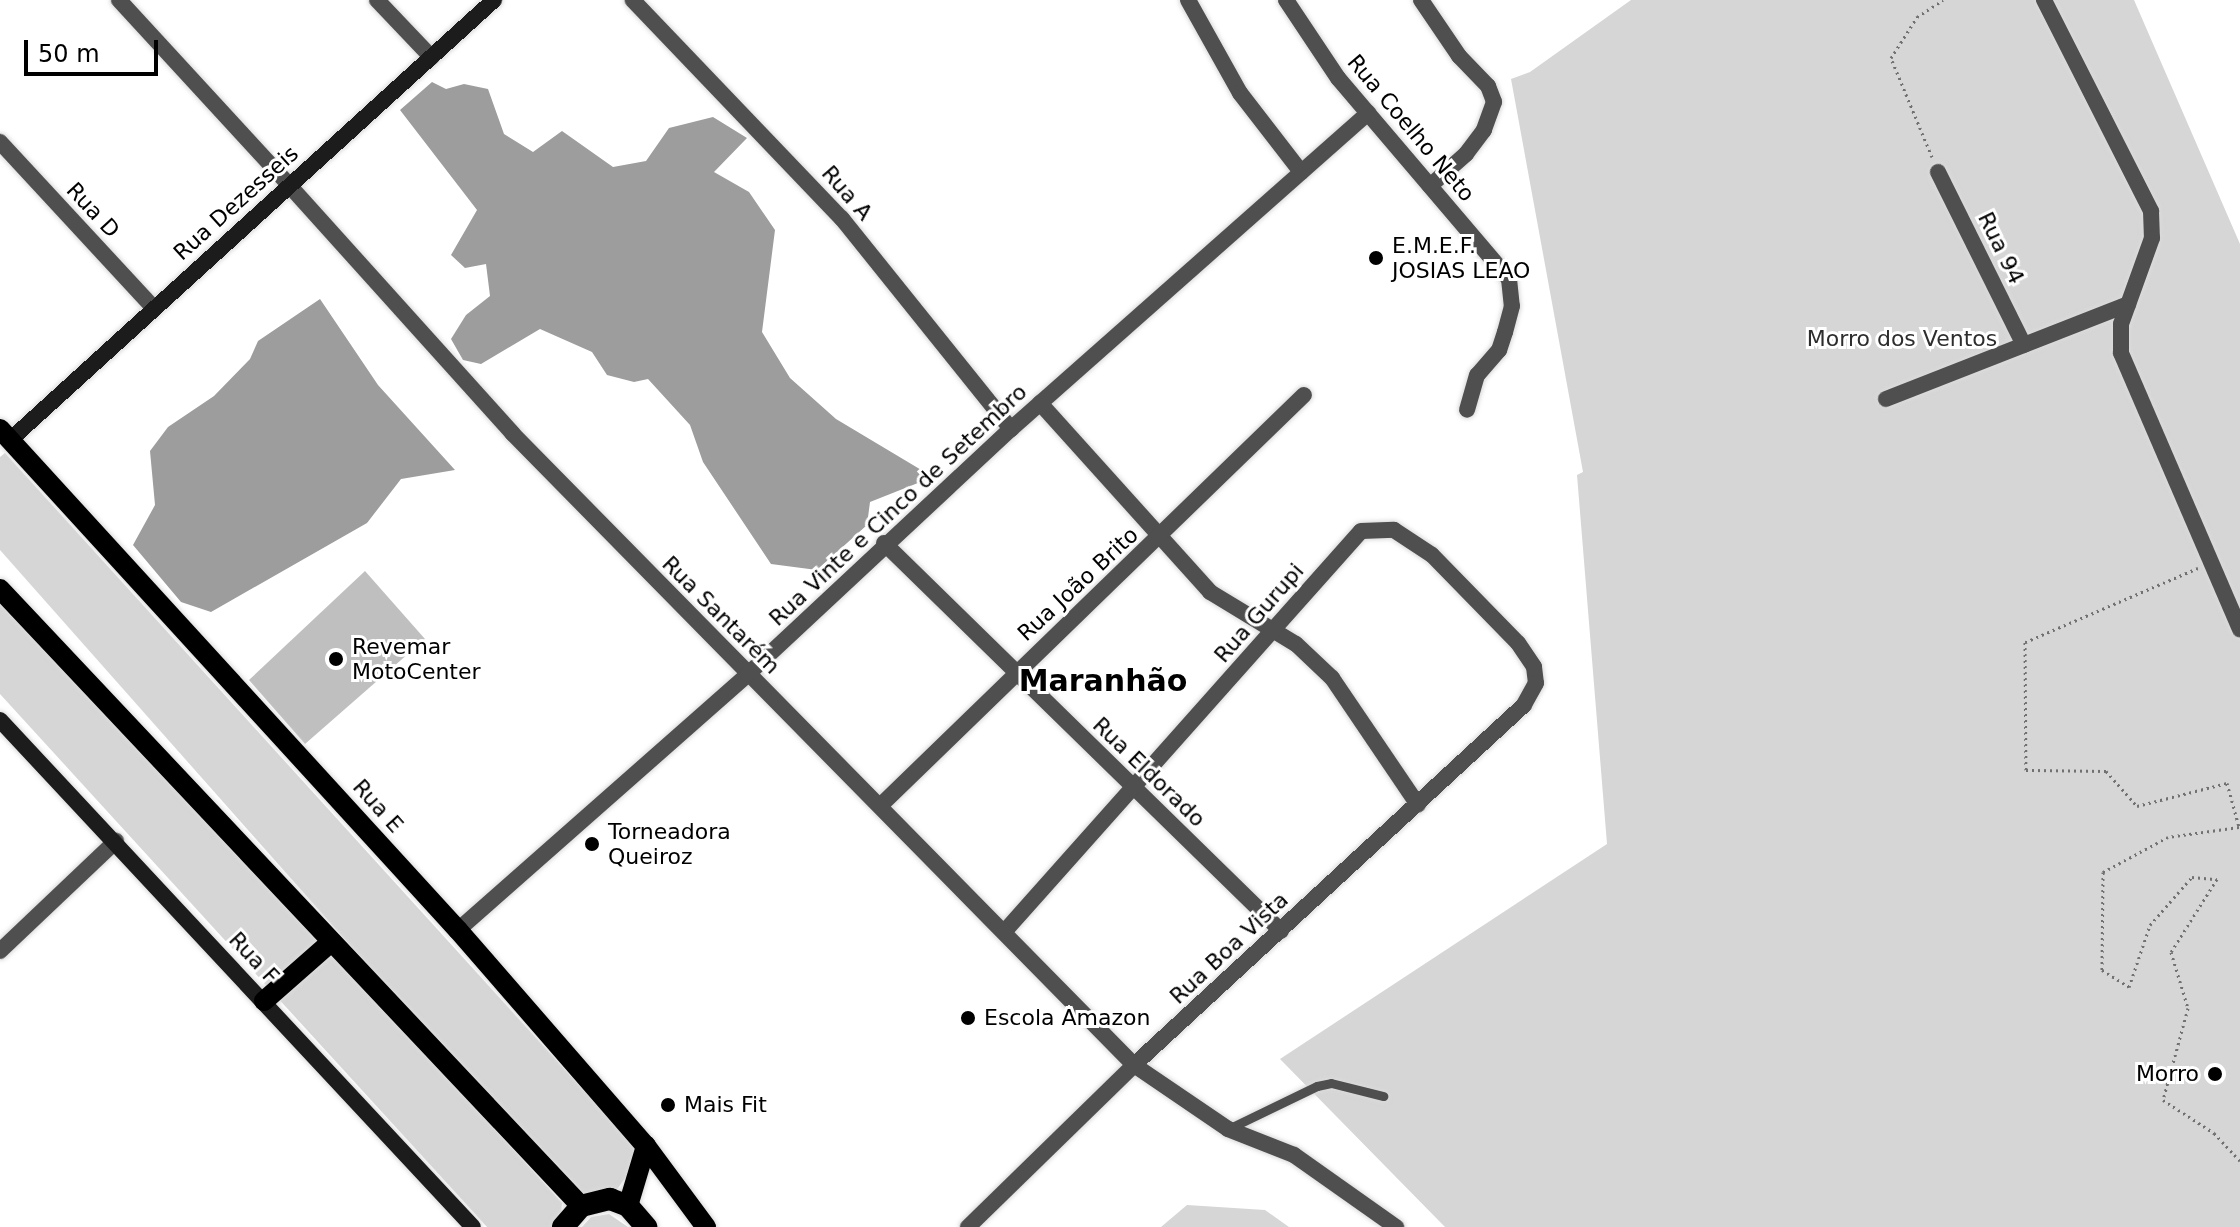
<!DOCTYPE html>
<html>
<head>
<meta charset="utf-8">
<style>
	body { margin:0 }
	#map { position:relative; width:2240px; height:1227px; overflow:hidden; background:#fff; font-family:"DejaVu Sans",sans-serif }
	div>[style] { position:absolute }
	.green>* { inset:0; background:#d6d6d6 }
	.water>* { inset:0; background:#9d9d9d }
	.building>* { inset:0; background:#bfbfbf }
	.path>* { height:3px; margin-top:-1.5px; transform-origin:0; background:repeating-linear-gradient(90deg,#717171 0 2px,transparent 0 6px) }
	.roads { filter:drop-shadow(0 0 2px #dbdbdb) drop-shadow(0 0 2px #dbdbdb) }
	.service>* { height:9px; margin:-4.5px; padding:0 4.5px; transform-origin:4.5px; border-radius:4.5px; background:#4f4f4f }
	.minor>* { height:16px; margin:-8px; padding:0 8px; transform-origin:8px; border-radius:8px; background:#4f4f4f }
	.tertiary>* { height:16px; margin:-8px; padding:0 8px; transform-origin:8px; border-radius:8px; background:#4f4f4f }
	.secondary>* { height:16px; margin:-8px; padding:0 8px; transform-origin:8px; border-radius:8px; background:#1c1c1c }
	.primary>* { height:20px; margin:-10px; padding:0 10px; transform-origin:10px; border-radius:10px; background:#000 }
	.trunk>* { height:22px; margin:-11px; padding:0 11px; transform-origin:11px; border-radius:11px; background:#000 }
	.dots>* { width:22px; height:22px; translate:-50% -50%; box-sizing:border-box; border:4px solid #fff; border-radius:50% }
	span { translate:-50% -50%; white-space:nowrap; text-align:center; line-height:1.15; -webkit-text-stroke:6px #fff; paint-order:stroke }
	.street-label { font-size:22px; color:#000 }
	.poi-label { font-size:22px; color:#000 }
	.left { translate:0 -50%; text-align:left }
	.right { translate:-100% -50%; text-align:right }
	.park-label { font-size:22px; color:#2d2d2d }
	.district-label { font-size:30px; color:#000; font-weight:700 }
	.scale { position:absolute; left:24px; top:40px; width:134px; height:36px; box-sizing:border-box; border:4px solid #000; border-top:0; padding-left:10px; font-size:24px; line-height:28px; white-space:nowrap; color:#000; -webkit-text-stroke:6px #fff; paint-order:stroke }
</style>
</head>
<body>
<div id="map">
	<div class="green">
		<div style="clip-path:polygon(1631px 0,2134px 0,2240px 244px,2240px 1227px,1445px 1227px,1280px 1059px,1607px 844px,1577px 475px,1583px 472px,1511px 79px,1530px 72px)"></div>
		<div style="clip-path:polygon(5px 453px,635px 1147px,626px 1177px,610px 1199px,581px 1206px,0 550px,0 457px)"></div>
		<div style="clip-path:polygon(0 587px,562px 1203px,560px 1227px,487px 1227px,0 694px)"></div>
		<div style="clip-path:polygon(1187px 1205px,1265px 1210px,1289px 1227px,1161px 1227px)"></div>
		<div style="clip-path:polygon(609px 1214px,628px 1227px,582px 1227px,591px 1217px)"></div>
	</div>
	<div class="water">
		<div style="clip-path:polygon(432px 82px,446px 89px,464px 84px,488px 89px,504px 134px,533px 152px,562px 131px,613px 167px,646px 161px,669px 128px,713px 117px,747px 138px,714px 172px,749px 192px,775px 230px,762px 332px,790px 378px,836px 419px,933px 477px,870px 502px,867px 525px,817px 570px,771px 564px,703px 462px,690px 425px,648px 379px,634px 382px,607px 375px,592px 352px,540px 329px,481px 364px,463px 360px,451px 339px,466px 315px,490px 296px,486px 264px,465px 268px,451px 255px,477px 210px,400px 110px)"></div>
		<div style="clip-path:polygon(320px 299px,378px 385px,455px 470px,401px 479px,367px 523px,211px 612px,181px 602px,133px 545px,155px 505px,150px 451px,168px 427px,214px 396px,250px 359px,258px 341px)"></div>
	</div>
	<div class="building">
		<div style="clip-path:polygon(365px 571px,425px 639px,305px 744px,249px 680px)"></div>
	</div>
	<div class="path">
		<div style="left:1932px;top:157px;width:107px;rotate:-112.5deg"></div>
		<div style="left:1891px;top:58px;width:49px;rotate:-57.6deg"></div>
		<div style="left:1917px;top:17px;width:31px;rotate:-33deg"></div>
		<div style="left:2198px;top:568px;width:188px;rotate:156.8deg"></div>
		<div style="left:2025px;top:642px;width:128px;rotate:89.6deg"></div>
		<div style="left:2026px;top:770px;width:80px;rotate:0.7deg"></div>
		<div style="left:2106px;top:771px;width:47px;rotate:48.5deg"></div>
		<div style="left:2137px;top:806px;width:93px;rotate:-14.3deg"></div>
		<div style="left:2227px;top:783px;width:46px;rotate:74.7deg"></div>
		<div style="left:2239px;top:827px;width:72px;rotate:172deg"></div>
		<div style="left:2168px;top:837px;width:74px;rotate:151.7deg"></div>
		<div style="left:2103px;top:872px;width:98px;rotate:90.6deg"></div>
		<div style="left:2102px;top:970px;width:32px;rotate:32deg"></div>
		<div style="left:2129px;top:987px;width:65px;rotate:-71.3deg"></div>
		<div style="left:2150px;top:925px;width:64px;rotate:-48.8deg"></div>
		<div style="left:2192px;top:877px;width:25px;rotate:5deg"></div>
		<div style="left:2217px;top:879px;width:86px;rotate:122.2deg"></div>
		<div style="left:2171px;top:952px;width:59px;rotate:73.1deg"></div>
		<div style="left:2188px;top:1008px;width:95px;rotate:105.2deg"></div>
		<div style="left:2163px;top:1100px;width:61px;rotate:32.9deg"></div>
		<div style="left:2214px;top:1133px;width:38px;rotate:47deg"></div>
	</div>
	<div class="roads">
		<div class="service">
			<div style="left:1228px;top:1129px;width:99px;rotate:-25.8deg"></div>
			<div style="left:1317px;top:1086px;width:14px;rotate:-12deg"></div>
			<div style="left:1331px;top:1083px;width:54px;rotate:14deg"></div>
		</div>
		<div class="minor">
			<div style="left:119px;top:0;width:251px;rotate:47.4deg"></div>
			<div style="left:377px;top:0;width:79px;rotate:46.5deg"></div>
			<div style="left:1188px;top:0;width:107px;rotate:60.8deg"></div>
			<div style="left:1240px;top:93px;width:100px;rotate:52.3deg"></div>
			<div style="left:1286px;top:0;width:94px;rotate:56.3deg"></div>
			<div style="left:1338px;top:78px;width:264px;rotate:49.6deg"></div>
			<div style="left:1509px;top:279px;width:27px;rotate:84deg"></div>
			<div style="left:1512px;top:306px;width:27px;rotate:105deg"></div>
			<div style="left:1505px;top:332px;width:19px;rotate:108deg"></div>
			<div style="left:1499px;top:350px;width:33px;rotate:131deg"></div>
			<div style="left:1477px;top:375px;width:36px;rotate:106deg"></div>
			<div style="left:1421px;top:0;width:68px;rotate:55.8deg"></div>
			<div style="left:1459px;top:56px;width:42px;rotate:46deg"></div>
			<div style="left:1488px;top:86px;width:17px;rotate:69deg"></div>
			<div style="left:1494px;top:102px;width:30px;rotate:110deg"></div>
			<div style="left:1484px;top:130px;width:30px;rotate:127deg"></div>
			<div style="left:1466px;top:154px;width:48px;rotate:138.4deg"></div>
			<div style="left:2044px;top:0;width:237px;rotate:63.1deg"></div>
			<div style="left:2151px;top:211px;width:27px;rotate:88deg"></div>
			<div style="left:2152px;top:238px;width:91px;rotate:109.8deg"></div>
			<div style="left:2121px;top:324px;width:29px;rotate:90deg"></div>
			<div style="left:2121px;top:353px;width:301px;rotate:66.7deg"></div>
			<div style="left:0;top:142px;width:225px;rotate:47.2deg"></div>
			<div style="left:1938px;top:172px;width:193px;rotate:63.6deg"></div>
			<div style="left:1886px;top:399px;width:260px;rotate:-21.4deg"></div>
			<div style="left:1040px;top:403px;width:254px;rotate:48deg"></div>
			<div style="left:1210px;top:592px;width:100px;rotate:31.2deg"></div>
			<div style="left:1296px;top:644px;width:50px;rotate:43.4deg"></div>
			<div style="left:1332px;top:678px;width:153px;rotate:55.9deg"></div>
			<div style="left:1011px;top:429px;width:477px;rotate:-41.5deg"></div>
			<div style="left:884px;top:543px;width:555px;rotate:44.34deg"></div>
			<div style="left:881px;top:805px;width:589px;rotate:-44.11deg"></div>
			<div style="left:1005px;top:931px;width:535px;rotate:-48.33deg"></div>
			<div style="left:1361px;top:531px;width:33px;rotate:-2deg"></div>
			<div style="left:1394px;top:530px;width:45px;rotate:33.3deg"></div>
			<div style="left:1432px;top:555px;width:123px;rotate:45.7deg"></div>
			<div style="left:1518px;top:643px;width:29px;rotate:56deg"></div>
			<div style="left:1534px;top:667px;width:16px;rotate:83deg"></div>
			<div style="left:1536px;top:683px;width:25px;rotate:119deg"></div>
			<div style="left:1524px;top:705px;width:531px;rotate:137.29deg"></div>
			<div style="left:1134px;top:1065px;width:114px;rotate:34.2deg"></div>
			<div style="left:1228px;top:1129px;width:71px;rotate:21.5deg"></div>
			<div style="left:1294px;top:1155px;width:125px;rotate:35.2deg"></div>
			<div style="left:0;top:951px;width:160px;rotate:-43.5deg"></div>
		</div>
		<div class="tertiary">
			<div style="left:289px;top:185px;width:334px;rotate:48deg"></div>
			<div style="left:512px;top:433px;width:887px;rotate:45.46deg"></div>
			<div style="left:1134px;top:1065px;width:232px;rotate:135.7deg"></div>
			<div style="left:458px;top:930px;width:387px;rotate:-41.4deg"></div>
			<div style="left:748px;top:674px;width:359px;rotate:-43deg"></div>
			<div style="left:1011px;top:429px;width:270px;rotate:-128.8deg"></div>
			<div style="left:842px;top:219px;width:303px;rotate:-133.7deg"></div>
		</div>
		<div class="secondary">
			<div style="left:10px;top:440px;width:654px;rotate:-42.27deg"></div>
			<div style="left:0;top:720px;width:693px;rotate:46.99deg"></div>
		</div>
		<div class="primary">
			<div style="left:0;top:429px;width:679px;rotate:47.57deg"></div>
			<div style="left:458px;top:930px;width:286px;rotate:49deg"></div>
			<div style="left:646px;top:1146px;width:101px;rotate:53.5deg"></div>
			<div style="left:0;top:589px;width:847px;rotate:46.72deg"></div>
			<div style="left:264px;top:1001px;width:89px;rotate:-41.4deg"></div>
			<div style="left:628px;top:1206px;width:63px;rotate:-73.3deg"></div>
		</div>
		<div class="trunk">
			<div style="left:563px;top:1227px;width:28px;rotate:-49deg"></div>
			<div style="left:581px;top:1206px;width:30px;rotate:-14deg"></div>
			<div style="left:610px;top:1199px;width:19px;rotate:21deg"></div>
			<div style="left:628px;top:1206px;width:28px;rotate:49deg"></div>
		</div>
	</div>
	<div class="dots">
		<div style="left:1376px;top:258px;background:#000"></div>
		<div style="left:336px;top:659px;background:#000"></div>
		<div style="left:592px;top:844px;background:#000"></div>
		<div style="left:968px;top:1018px;background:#000"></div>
		<div style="left:2215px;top:1074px;background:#000"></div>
		<div style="left:668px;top:1105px;background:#000"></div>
	</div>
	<div class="street-label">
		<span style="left:1411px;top:128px;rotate:50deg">Rua Coelho Neto</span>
		<span style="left:847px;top:193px;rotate:49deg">Rua A</span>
		<span style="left:236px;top:203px;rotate:-42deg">Rua Dezesseis</span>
		<span style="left:93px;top:210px;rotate:47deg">Rua D</span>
		<span style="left:2001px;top:248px;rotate:64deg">Rua 94</span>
		<span style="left:898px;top:505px;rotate:-43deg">Rua Vinte e Cinco de Setembro</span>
		<span style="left:1078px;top:584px;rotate:-43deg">Rua João Brito</span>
		<span style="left:1259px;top:613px;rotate:-49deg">Rua Gurupi</span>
		<span style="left:721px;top:615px;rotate:45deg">Rua Santarém</span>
		<span style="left:1149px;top:772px;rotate:44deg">Rua Eldorado</span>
		<span style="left:378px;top:806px;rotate:48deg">Rua E</span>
		<span style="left:1229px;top:948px;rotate:-43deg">Rua Boa Vista</span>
		<span style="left:254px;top:958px;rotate:47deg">Rua F</span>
	</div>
	<div class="poi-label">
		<span class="left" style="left:1392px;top:258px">E.M.E.F.<br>JOSIAS LEAO</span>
		<span class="left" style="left:352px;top:659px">Revemar<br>MotoCenter</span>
		<span class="left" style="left:608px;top:844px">Torneadora<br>Queiroz</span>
		<span class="left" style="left:984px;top:1018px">Escola Amazon</span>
		<span class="right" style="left:2199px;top:1074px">Morro</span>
		<span class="left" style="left:684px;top:1105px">Mais Fit</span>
	</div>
	<div class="park-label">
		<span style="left:1902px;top:339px">Morro dos Ventos</span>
	</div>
	<div class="district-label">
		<span style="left:1103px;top:681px">Maranhão</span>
	</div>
	<div class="scale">50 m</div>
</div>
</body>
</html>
